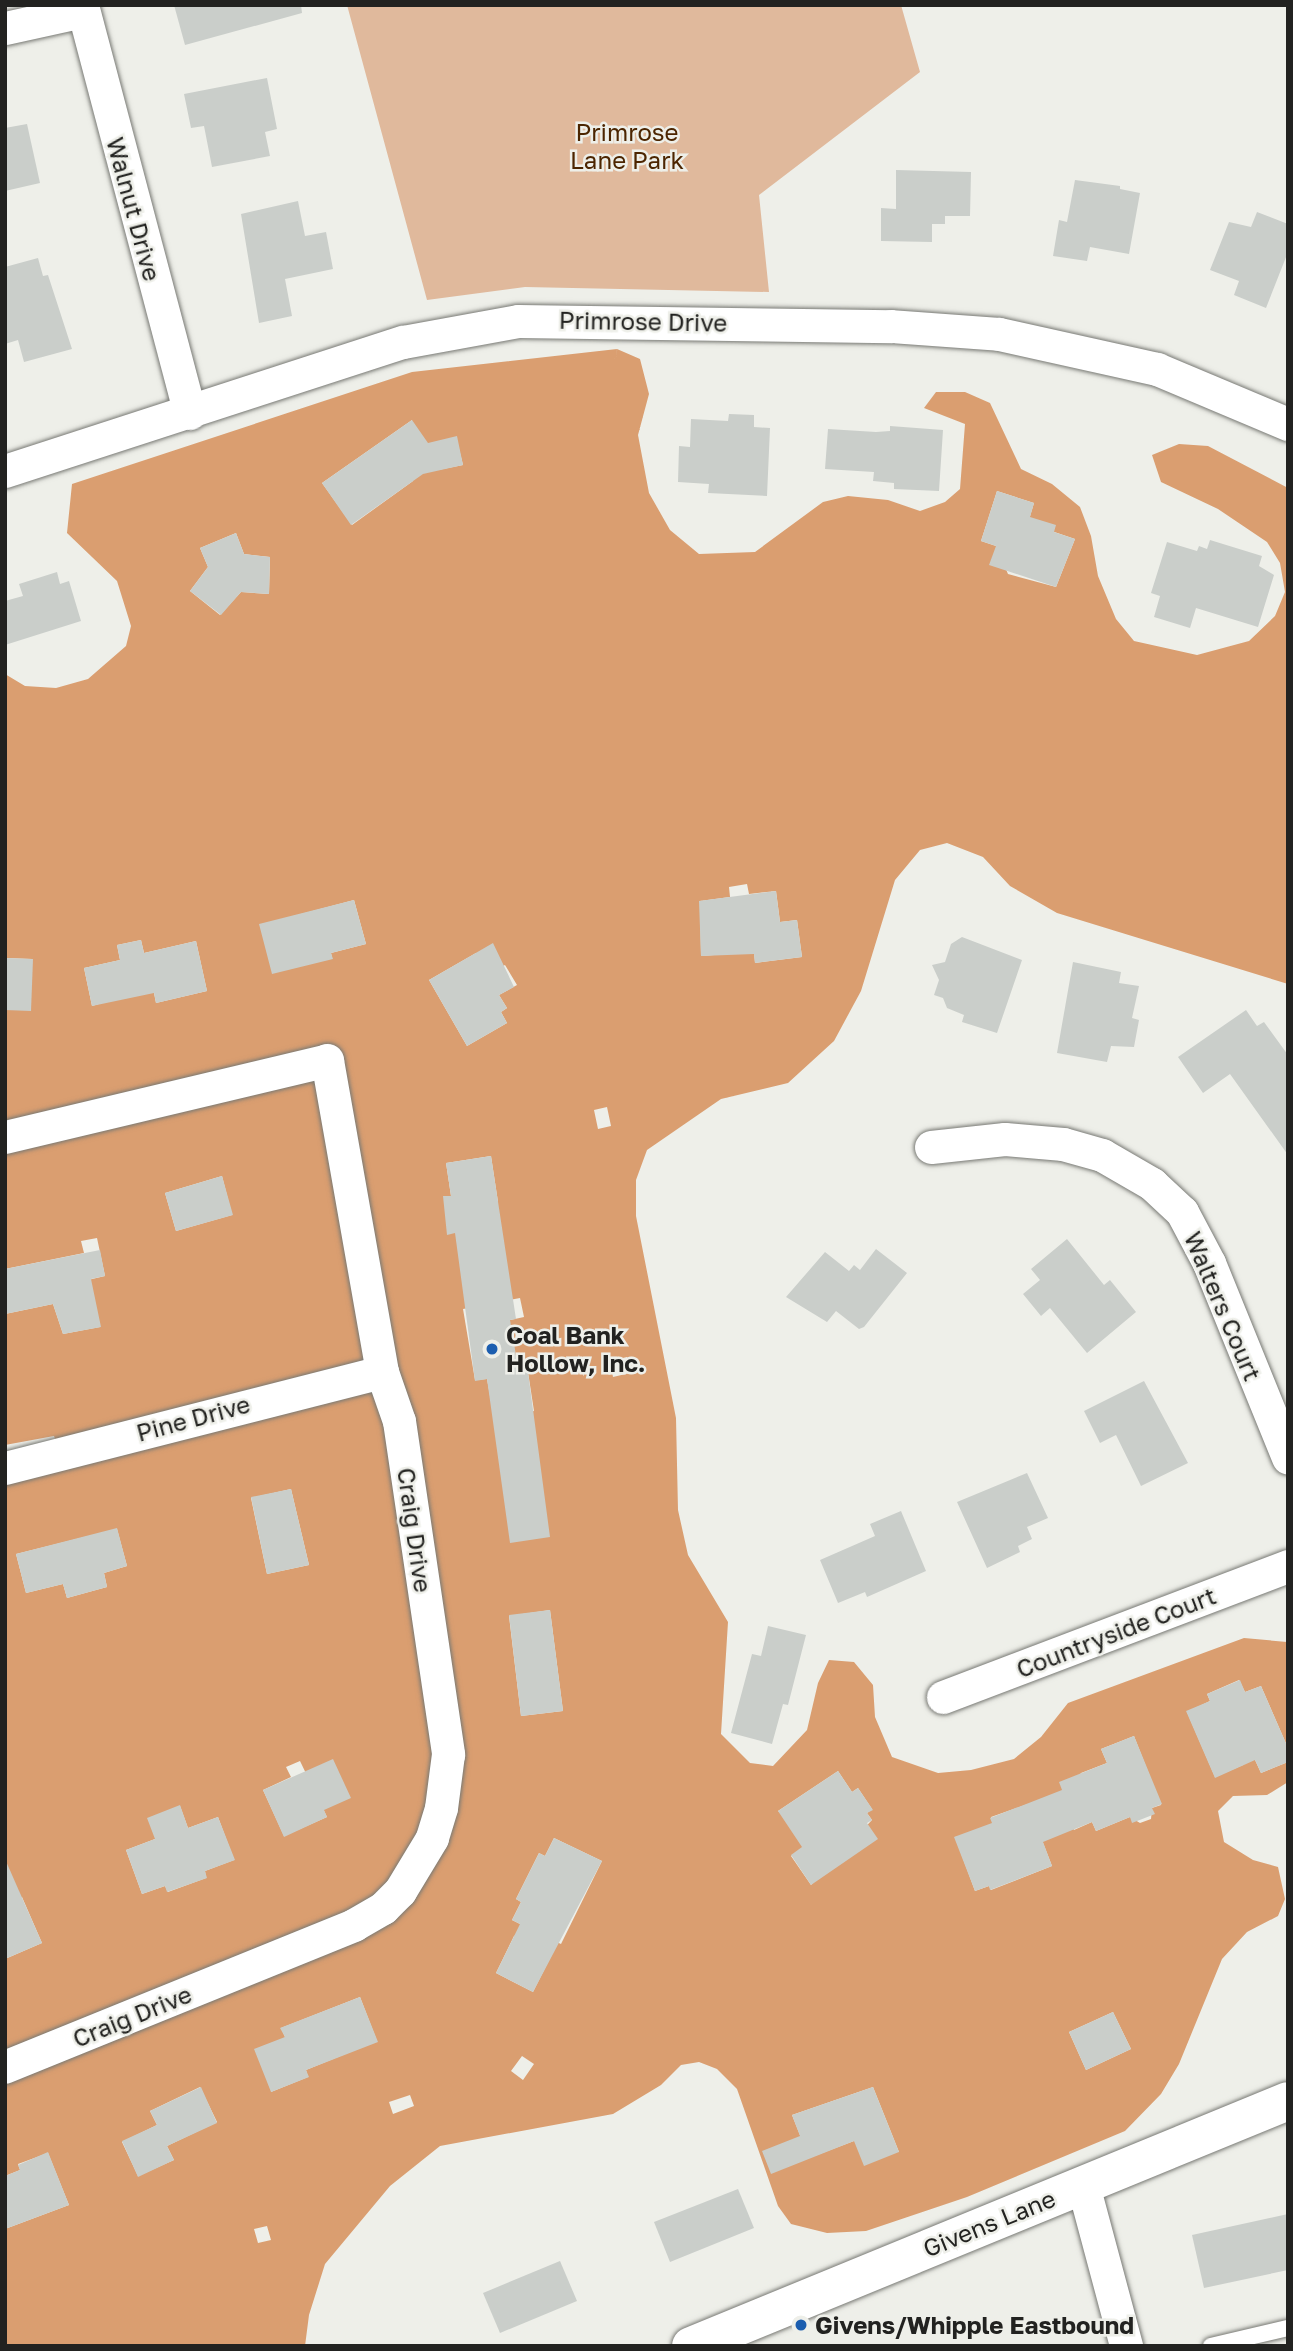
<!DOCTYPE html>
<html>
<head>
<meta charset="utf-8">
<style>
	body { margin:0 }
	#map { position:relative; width:1293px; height:2351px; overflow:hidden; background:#eeefe9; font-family:"Golos Text",sans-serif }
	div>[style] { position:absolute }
	.green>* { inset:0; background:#e0b99c }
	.forest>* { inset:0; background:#da9e70 }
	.building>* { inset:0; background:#caceca }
	.roads { filter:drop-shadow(0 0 2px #787974) drop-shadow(0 0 2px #787974) }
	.lane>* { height:16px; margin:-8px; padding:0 8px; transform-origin:8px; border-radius:8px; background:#fff }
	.street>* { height:33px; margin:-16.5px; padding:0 16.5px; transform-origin:16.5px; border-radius:16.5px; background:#fff }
	.secondary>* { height:38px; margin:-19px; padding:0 19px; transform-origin:19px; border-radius:19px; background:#fff }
	.dots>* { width:19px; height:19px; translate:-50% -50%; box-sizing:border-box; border:4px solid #eeefe9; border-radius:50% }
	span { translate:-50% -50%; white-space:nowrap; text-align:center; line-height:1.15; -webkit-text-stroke:5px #eeefe9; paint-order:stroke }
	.park-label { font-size:24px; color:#4c2500 }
	.street-label { font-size:24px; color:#222220 }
	.poi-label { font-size:24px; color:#222220; font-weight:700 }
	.left { translate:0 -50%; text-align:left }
	.frame { position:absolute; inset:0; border:7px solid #222220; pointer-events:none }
</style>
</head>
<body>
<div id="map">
	<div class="green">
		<div style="clip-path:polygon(347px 5px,901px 5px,920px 72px,759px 195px,769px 292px,525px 287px,427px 300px)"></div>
	</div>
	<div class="forest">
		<div style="clip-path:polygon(evenodd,617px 349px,640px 359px,649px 394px,638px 435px,649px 493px,670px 530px,699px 554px,755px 552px,823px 502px,848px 496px,888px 500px,920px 511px,945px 502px,960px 489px,965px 424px,924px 408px,936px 392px,965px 392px,990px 403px,1021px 469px,1052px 484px,1080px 507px,1091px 536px,1098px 576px,1116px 619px,1134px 641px,1197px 655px,1249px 641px,1275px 616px,1285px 592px,1280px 563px,1267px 542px,1218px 509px,1161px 482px,1152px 455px,1179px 444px,1208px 446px,1288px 488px,1288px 984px,1057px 913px,1010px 886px,983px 857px,947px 843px,920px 850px,895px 880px,861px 991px,834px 1041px,788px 1083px,721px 1099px,647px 1150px,636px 1180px,636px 1216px,676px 1418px,678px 1510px,688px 1555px,728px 1622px,721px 1734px,750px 1763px,773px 1766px,807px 1730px,818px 1683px,829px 1660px,854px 1662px,873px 1685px,875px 1717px,892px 1757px,938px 1773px,971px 1770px,1014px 1759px,1041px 1737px,1068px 1703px,1244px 1638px,1287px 1642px,1288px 1748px,1261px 1686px,1245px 1692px,1239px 1680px,1207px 1694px,1210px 1701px,1187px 1712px,1215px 1777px,1243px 1765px,1250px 1749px,1261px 1773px,1288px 1762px,1288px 1782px,1267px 1795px,1233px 1796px,1218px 1811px,1224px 1842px,1253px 1860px,1278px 1867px,1285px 1899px,1278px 1916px,1247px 1932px,1222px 1959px,1179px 2064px,1161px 2094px,1125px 2131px,967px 2197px,866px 2231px,827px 2233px,791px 2224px,778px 2206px,737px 2089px,717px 2069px,699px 2062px,681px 2065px,661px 2085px,613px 2114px,440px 2146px,390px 2186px,325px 2264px,309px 2315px,305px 2346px,5px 2346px,5px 2229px,69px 2205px,48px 2153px,18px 2164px,20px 2170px,5px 2176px,5px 1959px,42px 1943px,22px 1897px,5px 1904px,5px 1483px,65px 1465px,54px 1436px,5px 1445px,5px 1314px,53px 1304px,63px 1334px,100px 1327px,88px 1280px,105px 1276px,97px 1238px,81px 1241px,84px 1253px,5px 1269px,5px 1010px,32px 959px,5px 958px,5px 674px,25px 686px,56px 688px,88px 679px,126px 646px,131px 626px,117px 581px,67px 533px,72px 484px,412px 372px,617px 349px,412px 420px,413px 481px,352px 525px,322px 483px,412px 420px,617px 349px,456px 437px,463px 465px,438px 470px,456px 437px,617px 349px,997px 491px,1034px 503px,1028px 523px,1075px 539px,1056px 587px,1008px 574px,996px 546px,981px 541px,997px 491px,617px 349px,236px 533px,244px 554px,270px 557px,269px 594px,241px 592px,220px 615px,190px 591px,208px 567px,200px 548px,236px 533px,617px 349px,747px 884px,749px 894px,776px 891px,780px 922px,797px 920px,802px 957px,755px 963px,754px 952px,701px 956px,700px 901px,730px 897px,729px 887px,747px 884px,617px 349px,354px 900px,366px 944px,331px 953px,332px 958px,260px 925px,354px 900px,617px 349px,141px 940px,144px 953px,196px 941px,207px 991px,156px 1003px,153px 988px,92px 1006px,84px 968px,120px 960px,117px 945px,141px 940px,617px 349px,476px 953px,488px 974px,505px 965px,517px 985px,499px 995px,507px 1008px,501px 1012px,507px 1023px,467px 1046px,429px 980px,476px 953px,617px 349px,607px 1107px,611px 1126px,598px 1129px,594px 1110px,607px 1107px,617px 349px,491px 1156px,498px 1202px,448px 1234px,444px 1196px,451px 1196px,446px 1163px,491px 1156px,617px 349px,222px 1176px,232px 1215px,176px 1231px,165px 1193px,222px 1176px,617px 349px,520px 1298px,524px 1317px,506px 1321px,517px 1373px,528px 1372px,534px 1411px,494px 1418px,487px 1379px,475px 1380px,463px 1309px,520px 1298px,617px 349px,627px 1357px,630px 1373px,613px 1377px,610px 1361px,627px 1357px,617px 349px,291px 1489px,309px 1565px,267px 1574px,251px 1498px,291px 1489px,617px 349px,117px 1529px,127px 1566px,104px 1573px,107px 1587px,67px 1598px,63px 1584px,26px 1593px,16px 1554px,117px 1529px,617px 349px,550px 1610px,563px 1711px,521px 1716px,509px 1616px,550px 1610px,617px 349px,1134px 1736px,1161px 1805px,1152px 1808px,1151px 1819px,1140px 1823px,1130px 1817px,1096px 1831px,1092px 1822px,1074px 1830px,1064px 1805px,1081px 1773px,1107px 1763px,1101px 1749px,1134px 1736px,617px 349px,300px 1761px,327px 1817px,284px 1836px,263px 1790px,291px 1777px,286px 1767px,300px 1761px,617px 349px,838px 1771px,852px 1792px,858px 1788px,872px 1809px,867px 1813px,872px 1820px,811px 1885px,791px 1856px,812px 1841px,778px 1811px,838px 1771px,617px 349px,1028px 1804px,1052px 1866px,991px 1890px,989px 1886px,975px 1891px,955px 1837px,995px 1830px,991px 1817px,1028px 1804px,617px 349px,180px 1806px,188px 1828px,218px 1817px,234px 1860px,205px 1871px,206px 1878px,168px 1892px,165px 1886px,142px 1894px,126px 1850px,155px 1839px,180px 1806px,617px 349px,554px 1838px,602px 1861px,561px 1944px,550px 1939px,552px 1954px,533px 1992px,496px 1973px,514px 1936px,530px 1929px,512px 1920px,521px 1902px,516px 1899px,539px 1853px,545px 1856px,554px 1838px,617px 349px,360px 1997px,377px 2041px,306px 2070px,308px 2077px,271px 2092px,285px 2037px,281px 2028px,360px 1997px,617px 349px,1113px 2012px,1131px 2049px,1086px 2070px,1069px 2032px,1113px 2012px,617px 349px,522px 2056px,534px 2064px,523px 2080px,511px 2071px,522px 2056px,617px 349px,200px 2087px,217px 2122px,167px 2146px,174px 2160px,138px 2176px,122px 2142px,157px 2125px,150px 2111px,200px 2087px,617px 349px,873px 2087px,899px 2152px,854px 2141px,809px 2158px,792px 2115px,873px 2087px,617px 349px,410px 2095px,414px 2106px,393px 2114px,389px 2102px,410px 2095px,617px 349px,267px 2226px,271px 2240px,258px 2243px,254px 2229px,267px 2226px)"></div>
	</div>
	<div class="building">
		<div style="clip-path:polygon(174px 5px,301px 5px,302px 13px,185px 45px)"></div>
		<div style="clip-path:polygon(267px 78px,277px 129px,265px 132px,270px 156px,212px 167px,204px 126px,191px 128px,184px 94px)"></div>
		<div style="clip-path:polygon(27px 124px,40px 183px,5px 191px,5px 128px)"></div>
		<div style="clip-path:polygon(896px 170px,971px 172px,970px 216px,945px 216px,945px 224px,932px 224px,932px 242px,881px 241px,881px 208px,896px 209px)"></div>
		<div style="clip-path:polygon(1075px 180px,1120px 186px,1120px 189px,1140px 193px,1129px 254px,1090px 247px,1087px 261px,1053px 256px,1059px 220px,1067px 222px)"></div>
		<div style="clip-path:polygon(298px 201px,305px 236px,326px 232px,333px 269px,285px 279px,292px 316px,259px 323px,241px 214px)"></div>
		<div style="clip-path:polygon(1257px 212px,1288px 224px,1288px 252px,1266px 308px,1234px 295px,1239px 281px,1210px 270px,1229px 222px,1251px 227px)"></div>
		<div style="clip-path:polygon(38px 258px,43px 276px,48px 275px,72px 349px,24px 362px,18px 340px,5px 344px,5px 267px)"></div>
		<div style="clip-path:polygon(729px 414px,754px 415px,754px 427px,770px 428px,767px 496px,708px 493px,709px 484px,678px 482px,679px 446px,690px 447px,691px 419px,728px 421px)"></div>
		<div style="clip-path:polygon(412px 420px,428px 443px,457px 436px,463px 465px,423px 474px,351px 525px,322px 483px)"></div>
		<div style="clip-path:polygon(890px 426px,943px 430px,939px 491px,894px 489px,894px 483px,873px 481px,874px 472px,825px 469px,828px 429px,876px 432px,890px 431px)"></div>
		<div style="clip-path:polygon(997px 491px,1034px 503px,1030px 517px,1056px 525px,1054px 532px,1075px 539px,1056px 587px,989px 565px,996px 546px,981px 541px)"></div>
		<div style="clip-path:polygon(236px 533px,244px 554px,270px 557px,269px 594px,241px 592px,221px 615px,190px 591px,208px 567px,200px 548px)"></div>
		<div style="clip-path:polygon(1210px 540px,1262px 556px,1259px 566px,1274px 575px,1258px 627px,1196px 608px,1190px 628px,1154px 617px,1160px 596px,1151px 593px,1167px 542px,1197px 551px,1199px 546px,1207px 549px)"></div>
		<div style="clip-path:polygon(57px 572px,60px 584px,69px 581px,81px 621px,5px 645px,5px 601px,23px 596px,19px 584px)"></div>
		<div style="clip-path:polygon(776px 891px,780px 922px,797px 920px,802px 957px,755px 963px,754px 954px,701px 956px,699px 901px)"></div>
		<div style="clip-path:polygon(354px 900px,366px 944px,331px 953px,333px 959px,272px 974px,259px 924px)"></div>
		<div style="clip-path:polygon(962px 937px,1022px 960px,997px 1033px,962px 1022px,964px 1015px,947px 1008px,943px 998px,934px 995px,939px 980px,932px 965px,945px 962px,951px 944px)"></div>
		<div style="clip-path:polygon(141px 940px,144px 953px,196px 941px,207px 991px,156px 1003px,154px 993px,92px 1006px,84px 968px,120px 960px,117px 945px)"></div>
		<div style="clip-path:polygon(493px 943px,514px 987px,499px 995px,507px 1008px,501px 1012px,507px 1023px,467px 1046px,429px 980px)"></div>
		<div style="clip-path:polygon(5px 958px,33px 959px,31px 1011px,5px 1010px)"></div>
		<div style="clip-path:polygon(1073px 962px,1121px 972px,1119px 983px,1139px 986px,1132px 1018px,1139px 1020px,1134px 1047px,1111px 1046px,1107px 1062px,1057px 1053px)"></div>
		<div style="clip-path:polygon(1246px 1010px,1257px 1026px,1264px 1022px,1288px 1055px,1288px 1155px,1230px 1074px,1203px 1093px,1178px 1057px)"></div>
		<div style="clip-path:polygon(491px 1156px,516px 1319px,510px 1320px,519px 1373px,528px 1372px,550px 1537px,510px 1543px,487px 1379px,475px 1381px,455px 1233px,447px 1235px,443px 1196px,451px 1196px,446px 1163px)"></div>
		<div style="clip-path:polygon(222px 1176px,233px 1215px,176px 1231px,165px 1193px)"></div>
		<div style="clip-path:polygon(1067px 1239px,1104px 1285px,1110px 1280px,1136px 1312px,1087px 1353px,1050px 1308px,1041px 1316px,1023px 1294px,1040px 1280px,1031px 1269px)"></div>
		<div style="clip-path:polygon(876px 1249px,907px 1273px,864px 1327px,859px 1329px,836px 1311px,827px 1322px,786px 1297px,825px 1252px,849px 1271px,854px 1265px,860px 1270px)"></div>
		<div style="clip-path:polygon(100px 1250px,105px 1276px,91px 1279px,101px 1327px,63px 1334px,53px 1304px,5px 1314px,5px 1269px)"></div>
		<div style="clip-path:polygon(1144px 1381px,1188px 1463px,1141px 1486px,1116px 1435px,1100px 1443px,1084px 1411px)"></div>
		<div style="clip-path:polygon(1027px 1473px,1048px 1518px,1027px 1527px,1032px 1539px,1018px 1546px,1020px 1552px,987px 1568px,957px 1502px)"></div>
		<div style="clip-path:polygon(291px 1489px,309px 1565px,267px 1574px,251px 1497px)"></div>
		<div style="clip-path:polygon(901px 1511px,926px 1571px,867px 1597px,865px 1592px,838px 1603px,820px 1560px,875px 1536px,870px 1524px)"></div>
		<div style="clip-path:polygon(117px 1528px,127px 1566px,104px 1573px,107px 1587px,67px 1598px,63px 1584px,26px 1593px,16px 1554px)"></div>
		<div style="clip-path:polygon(550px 1610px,563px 1711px,521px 1716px,509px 1615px)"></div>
		<div style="clip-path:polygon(768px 1626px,806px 1635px,788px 1705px,783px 1704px,772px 1744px,731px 1733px,752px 1654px,761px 1656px)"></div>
		<div style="clip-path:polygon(1240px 1680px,1245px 1692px,1261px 1686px,1288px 1748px,1288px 1762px,1261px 1773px,1255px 1760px,1215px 1778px,1186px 1711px,1210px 1701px,1207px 1694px)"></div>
		<div style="clip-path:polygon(1134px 1736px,1162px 1804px,1152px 1808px,1155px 1814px,1132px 1823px,1130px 1817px,1096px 1831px,1092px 1822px,1043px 1842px,1052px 1866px,990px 1890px,989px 1886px,975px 1891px,954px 1837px,992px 1823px,990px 1818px,1062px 1790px,1059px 1782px,1107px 1763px,1101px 1749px)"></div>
		<div style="clip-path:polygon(333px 1759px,351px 1798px,324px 1810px,327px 1817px,284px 1837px,263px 1790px)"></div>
		<div style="clip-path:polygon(838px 1771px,852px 1792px,858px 1788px,873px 1810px,867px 1813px,872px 1820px,867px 1823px,878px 1839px,811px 1885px,791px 1855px,802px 1847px,778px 1811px)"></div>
		<div style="clip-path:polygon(180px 1805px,188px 1828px,218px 1817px,235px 1860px,205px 1871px,207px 1878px,167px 1892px,165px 1886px,142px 1894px,126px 1850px,155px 1839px,147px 1818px)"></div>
		<div style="clip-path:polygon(554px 1838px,602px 1861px,533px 1992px,496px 1973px,520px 1924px,512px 1920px,521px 1902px,516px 1899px,539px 1853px,545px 1856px)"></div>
		<div style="clip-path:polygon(5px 1859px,42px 1943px,5px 1959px)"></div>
		<div style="clip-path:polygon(360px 1997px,378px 2042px,306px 2070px,309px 2077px,271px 2092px,254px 2049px,285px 2037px,280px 2028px)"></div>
		<div style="clip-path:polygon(1113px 2012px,1131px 2049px,1086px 2070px,1069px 2032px)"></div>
		<div style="clip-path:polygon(201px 2087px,217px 2123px,167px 2146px,174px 2160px,138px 2177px,122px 2141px,157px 2125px,150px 2111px)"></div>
		<div style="clip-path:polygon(873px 2087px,899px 2152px,864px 2166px,854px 2141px,771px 2174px,762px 2151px,800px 2136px,792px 2115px)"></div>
		<div style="clip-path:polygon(48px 2152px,69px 2205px,5px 2229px,5px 2176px,20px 2170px,18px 2165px)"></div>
		<div style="clip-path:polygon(738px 2189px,754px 2228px,670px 2262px,654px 2222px)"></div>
		<div style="clip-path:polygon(1288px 2214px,1288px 2270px,1204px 2288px,1192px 2235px)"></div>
		<div style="clip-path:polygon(560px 2261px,577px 2301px,500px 2333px,483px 2293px)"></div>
	</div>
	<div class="roads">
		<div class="lane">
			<div style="left:1211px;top:2346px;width:79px;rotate:-13.2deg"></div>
		</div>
		<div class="street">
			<div style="left:82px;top:5px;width:422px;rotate:75.2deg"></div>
			<div style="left:5px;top:28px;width:80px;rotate:-12.3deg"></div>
			<div style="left:5px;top:471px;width:418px;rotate:-18deg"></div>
			<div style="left:403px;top:342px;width:117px;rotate:-10.3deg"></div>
			<div style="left:518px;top:321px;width:373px;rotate:0.8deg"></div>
			<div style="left:891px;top:326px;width:108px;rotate:4.2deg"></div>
			<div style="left:999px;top:334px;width:162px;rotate:12.5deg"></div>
			<div style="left:1157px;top:369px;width:142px;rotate:22.8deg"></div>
			<div style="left:5px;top:1137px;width:331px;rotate:-13.4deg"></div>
			<div style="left:327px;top:1060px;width:317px;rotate:80deg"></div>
			<div style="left:382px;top:1372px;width:52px;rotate:70.9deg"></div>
			<div style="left:399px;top:1421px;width:337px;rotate:81.6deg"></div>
			<div style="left:448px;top:1754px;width:54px;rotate:97.4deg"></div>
			<div style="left:441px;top:1808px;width:31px;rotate:107deg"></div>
			<div style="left:432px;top:1838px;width:62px;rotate:121.1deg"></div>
			<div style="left:400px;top:1891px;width:24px;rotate:135deg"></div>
			<div style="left:383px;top:1908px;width:34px;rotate:150deg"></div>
			<div style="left:354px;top:1925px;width:377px;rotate:157.9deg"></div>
			<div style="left:931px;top:1147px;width:74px;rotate:-6.2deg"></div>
			<div style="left:1005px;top:1139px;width:58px;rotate:4.9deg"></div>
			<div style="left:1063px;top:1144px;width:41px;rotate:15.8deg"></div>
			<div style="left:1102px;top:1155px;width:58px;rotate:30.1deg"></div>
			<div style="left:1152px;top:1184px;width:41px;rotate:43deg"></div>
			<div style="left:1182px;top:1212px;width:58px;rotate:62.1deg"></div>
			<div style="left:1209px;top:1263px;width:210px;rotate:67.9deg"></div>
			<div style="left:5px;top:1468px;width:389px;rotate:-14.3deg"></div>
			<div style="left:943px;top:1697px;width:369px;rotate:-20.8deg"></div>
			<div style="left:1083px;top:2185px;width:167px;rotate:75deg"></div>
		</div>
		<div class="secondary">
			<div style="left:691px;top:2346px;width:645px;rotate:-22.31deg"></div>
		</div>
	</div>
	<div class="dots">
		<div style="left:492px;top:1349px;background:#1c5eaf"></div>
		<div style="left:801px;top:2325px;background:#1c5eaf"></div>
	</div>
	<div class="park-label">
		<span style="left:627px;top:146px">Primrose<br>Lane Park</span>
	</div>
	<div class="street-label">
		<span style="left:134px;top:209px;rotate:75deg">Walnut Drive</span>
		<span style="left:643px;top:321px;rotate:1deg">Primrose Drive</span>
		<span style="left:1223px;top:1306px;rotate:67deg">Walters Court</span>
		<span style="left:193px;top:1418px;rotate:-15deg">Pine Drive</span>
		<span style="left:415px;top:1530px;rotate:82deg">Craig Drive</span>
		<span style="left:1116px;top:1632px;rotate:-21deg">Countryside Court</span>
		<span style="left:132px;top:2016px;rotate:-22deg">Craig Drive</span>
		<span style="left:989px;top:2223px;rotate:-22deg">Givens Lane</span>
	</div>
	<div class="poi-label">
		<span class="left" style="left:506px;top:1349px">Coal Bank<br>Hollow, Inc.</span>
		<span class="left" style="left:815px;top:2325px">Givens/Whipple Eastbound</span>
	</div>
	<div class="frame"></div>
</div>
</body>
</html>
